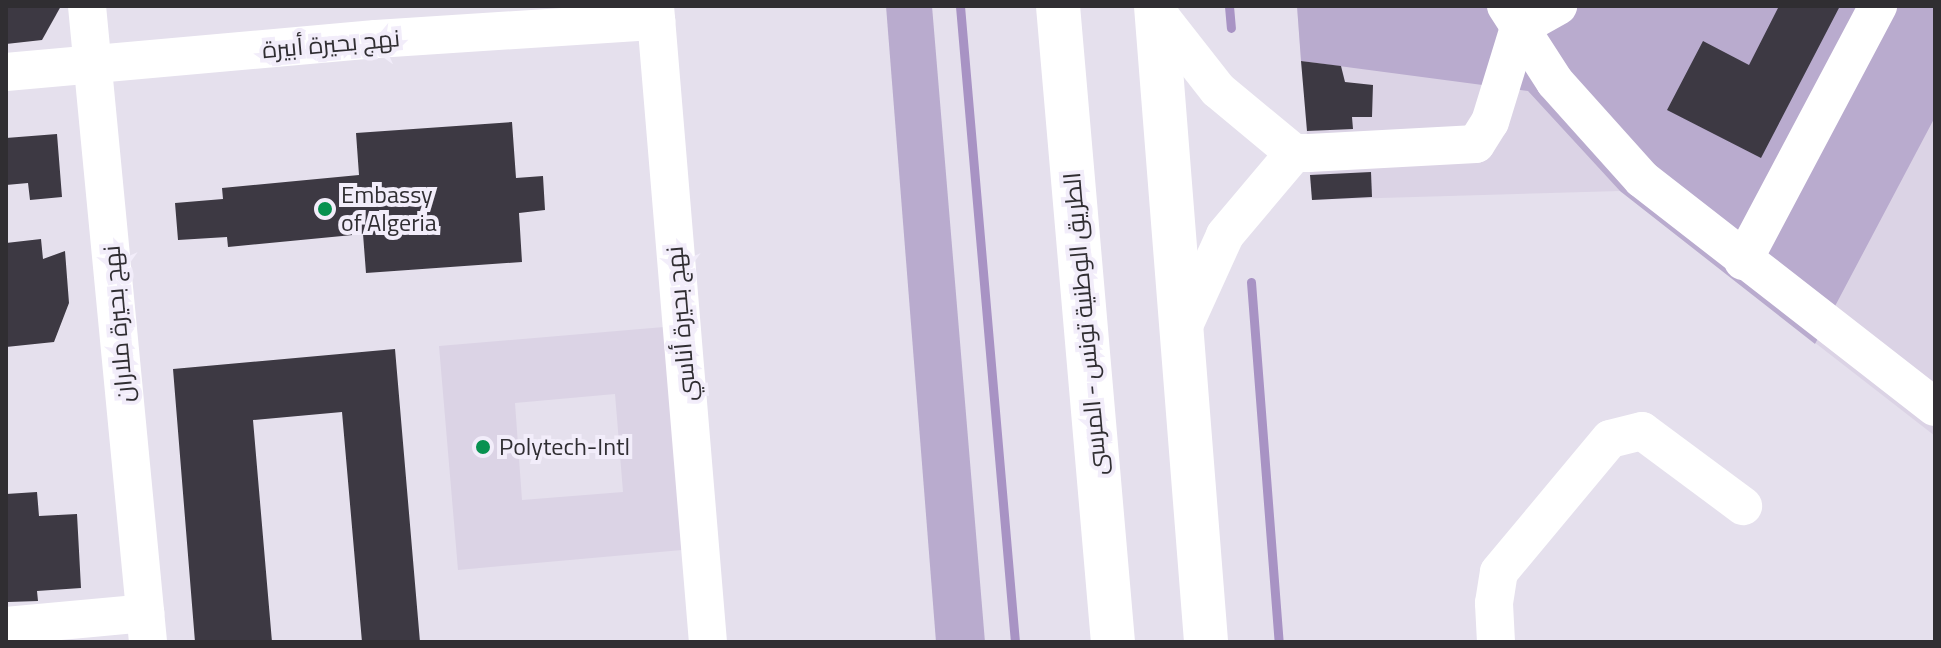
<!DOCTYPE html>
<html>
<head>
<meta charset="utf-8">
<style>
	body { margin:0 }
	#map { position:relative; width:1941px; height:648px; overflow:hidden; background:#e5e0ed; font-family:"Titillium Web",Cairo,sans-serif }
	div>[style] { position:absolute }
	.built>* { inset:0; background:#dbd3e5 }
	.green>* { inset:0; background:#b9abce }
	.stream>* { height:9px; margin:-4.5px; padding:0 4.5px; transform-origin:4.5px; border-radius:4.5px; background:#a893c4 }
	.building>* { inset:0; background:#3d3943 }
	.minor>* { height:38px; margin:-19px; padding:0 19px; transform-origin:19px; border-radius:19px; background:#fff }
	.highway>* { height:44px; margin:-22px; padding:0 22px; transform-origin:22px; border-radius:22px; background:#fff }
	.dots>* { width:22px; height:22px; translate:-50% -50%; box-sizing:border-box; border:4px solid #f2edfa; border-radius:50% }
	span { translate:-50% -50%; white-space:nowrap; text-align:center; line-height:1.15; -webkit-text-stroke:8px #f2edfa; paint-order:stroke }
	.street-label { font-size:24px; color:#302e32 }
	.poi-label { font-size:24px; color:#302e32 }
	.left { translate:0 -50%; text-align:left }
	.frame { position:absolute; inset:0; border:8px solid #302e32; pointer-events:none }
</style>
</head>
<body>
<div id="map">
	<div class="built">
		<div style="clip-path:polygon(1297px 6px,1935px 6px,1935px 436px,1620px 191px,1312px 200px)"></div>
		<div style="clip-path:polygon(evenodd,664px 327px,682px 550px,458px 570px,439px 346px,664px 327px,615px 394px,623px 492px,522px 500px,515px 403px,615px 394px)"></div>
	</div>
	<div class="green">
		<div style="clip-path:polygon(886px 6px,932px 6px,985px 642px,936px 642px)"></div>
		<div style="clip-path:polygon(1297px 6px,1935px 6px,1935px 117px,1815px 344px,1620px 191px,1528px 91px,1301px 61px)"></div>
	</div>
	<div class="stream">
		<div style="left:960px;top:6px;width:638px;rotate:85.06deg"></div>
		<div style="left:1229px;top:6px;width:22px;rotate:85deg"></div>
		<div style="left:1251px;top:282px;width:361px;rotate:85.6deg"></div>
	</div>
	<div class="building">
		<div style="clip-path:polygon(61px 6px,42px 40px,6px 44px,6px 7px)"></div>
		<div style="clip-path:polygon(1779px 6px,1840px 6px,1761px 158px,1667px 110px,1703px 41px,1749px 65px)"></div>
		<div style="clip-path:polygon(1301px 61px,1341px 66px,1345px 82px,1373px 85px,1372px 117px,1352px 117px,1353px 129px,1307px 131px)"></div>
		<div style="clip-path:polygon(512px 122px,516px 178px,543px 176px,545px 210px,519px 213px,522px 262px,366px 273px,363px 234px,228px 247px,227px 237px,178px 240px,175px 203px,223px 199px,222px 188px,359px 175px,356px 133px)"></div>
		<div style="clip-path:polygon(57px 134px,62px 197px,30px 200px,28px 183px,6px 185px,6px 138px)"></div>
		<div style="clip-path:polygon(1371px 172px,1372px 197px,1312px 200px,1310px 175px)"></div>
		<div style="clip-path:polygon(41px 239px,43px 259px,65px 251px,69px 303px,54px 342px,6px 347px,6px 243px)"></div>
		<div style="clip-path:polygon(395px 349px,420px 642px,362px 642px,342px 412px,253px 420px,272px 642px,195px 642px,173px 369px)"></div>
		<div style="clip-path:polygon(37px 492px,39px 516px,77px 514px,81px 588px,37px 591px,38px 601px,8px 602px,6px 494px)"></div>
	</div>
	<div class="minor">
		<div style="left:87px;top:6px;width:639px;rotate:84.52deg"></div>
		<div style="left:655px;top:6px;width:638px;rotate:85.24deg"></div>
		<div style="left:1506px;top:6px;width:90px;rotate:57.2deg"></div>
		<div style="left:1555px;top:82px;width:130px;rotate:48.1deg"></div>
		<div style="left:1642px;top:179px;width:371px;rotate:37.9deg"></div>
		<div style="left:1156px;top:11px;width:100px;rotate:51.9deg"></div>
		<div style="left:1218px;top:90px;width:99px;rotate:39.7deg"></div>
		<div style="left:1294px;top:153px;width:15px"></div>
		<div style="left:1309px;top:153px;width:167px;rotate:-3.1deg"></div>
		<div style="left:1476px;top:144px;width:26px;rotate:-58deg"></div>
		<div style="left:1490px;top:122px;width:98px;rotate:-72.9deg"></div>
		<div style="left:1519px;top:28px;width:45px;rotate:-29.4deg"></div>
		<div style="left:6px;top:72px;width:371px;rotate:-5.1deg"></div>
		<div style="left:376px;top:39px;width:281px;rotate:-3.7deg"></div>
		<div style="left:1743px;top:261px;width:289px;rotate:-62.1deg"></div>
		<div style="left:1182px;top:330px;width:104px;rotate:-65.6deg"></div>
		<div style="left:1225px;top:235px;width:107px;rotate:-49.9deg"></div>
		<div style="left:6px;top:626px;width:140px;rotate:-5.3deg"></div>
		<div style="left:1496px;top:642px;width:39px;rotate:-93deg"></div>
		<div style="left:1494px;top:603px;width:31px;rotate:-81deg"></div>
		<div style="left:1499px;top:572px;width:173px;rotate:-50.2deg"></div>
		<div style="left:1610px;top:439px;width:33px;rotate:-14deg"></div>
		<div style="left:1642px;top:431px;width:126px;rotate:36.6deg"></div>
	</div>
	<div class="highway">
		<div style="left:1058px;top:6px;width:638px;rotate:85.06deg"></div>
		<div style="left:1156px;top:6px;width:638px;rotate:85.5deg"></div>
	</div>
	<div class="dots">
		<div style="left:325px;top:209px;background:#079150"></div>
		<div style="left:483px;top:447px;background:#079150"></div>
	</div>
	<div class="street-label">
		<span style="left:331px;top:44px;rotate:-5deg">نهج بحيرة أبيرة</span>
		<span style="left:118px;top:324px;rotate:-95deg">نهج بحيرة ملاران</span>
		<span style="left:681px;top:324px;rotate:-95deg">نهج بحيرة أناسي</span>
		<span style="left:1085px;top:324px;rotate:-95deg">الطريق الوطنية تونس - المرسى</span>
	</div>
	<div class="poi-label">
		<span class="left" style="left:341px;top:209px">Embassy<br>of Algeria</span>
		<span class="left" style="left:499px;top:447px">Polytech-Intl</span>
	</div>
	<div class="frame"></div>
</div>
</body>
</html>
